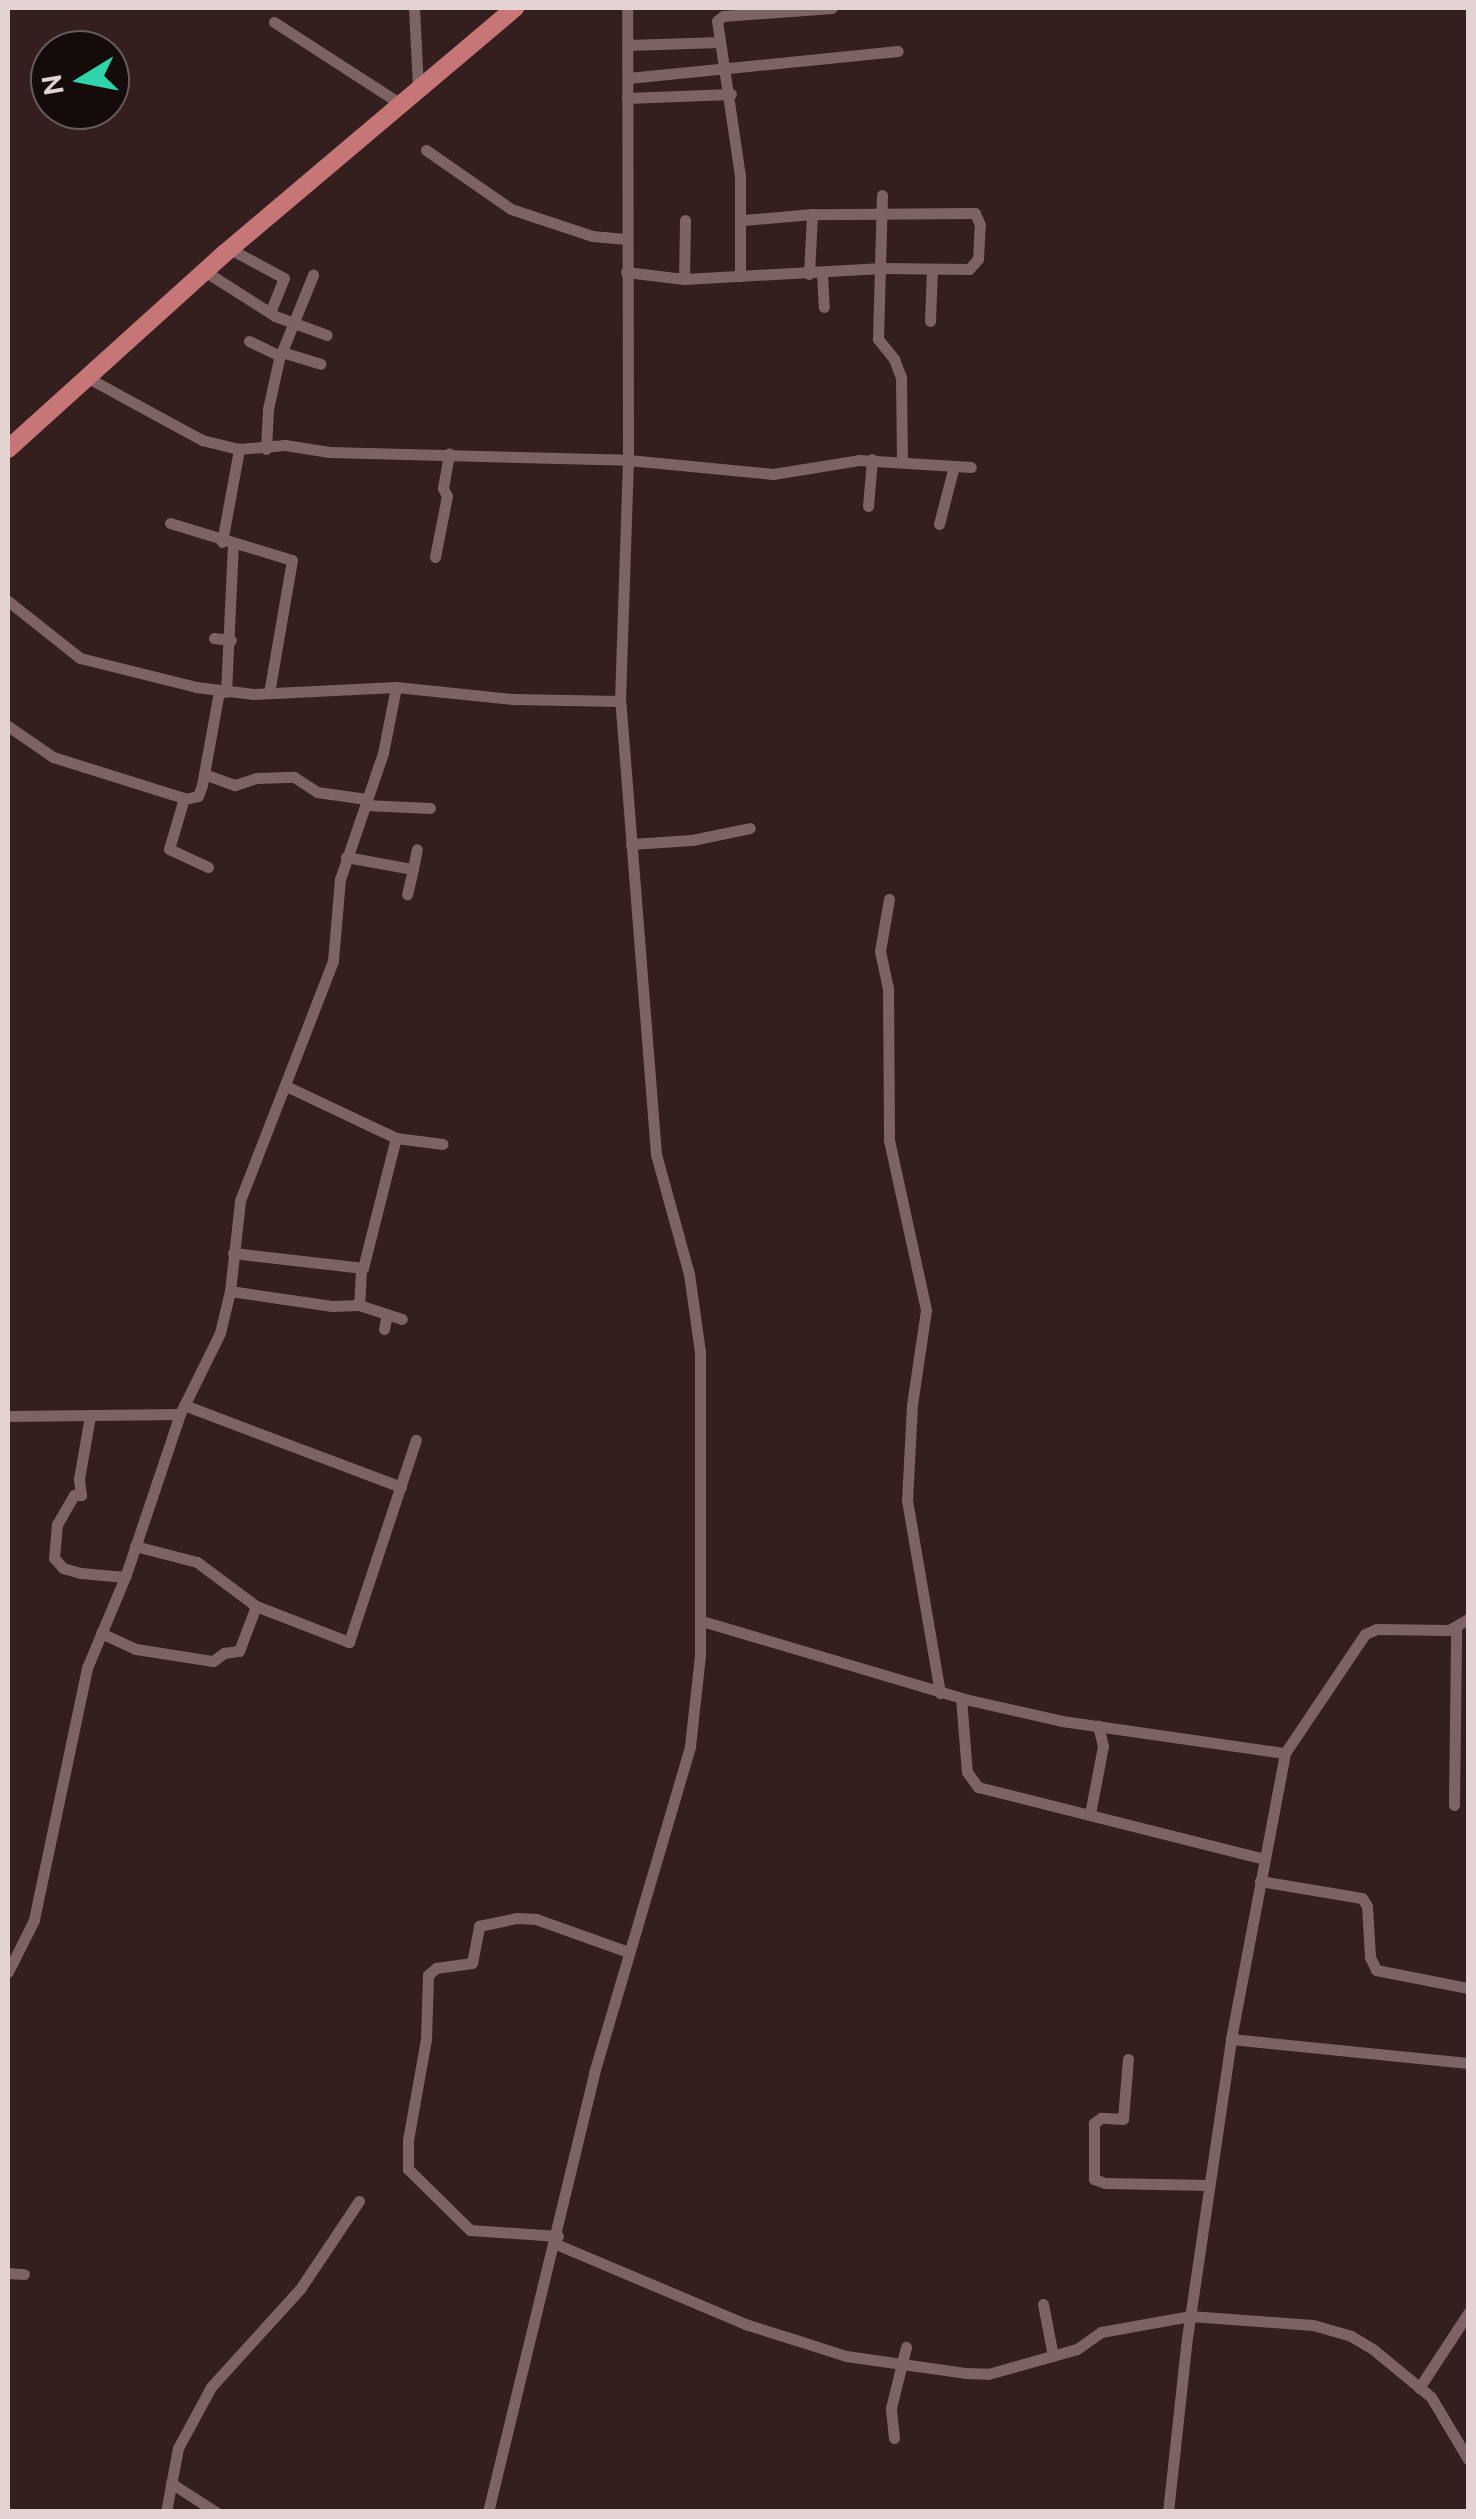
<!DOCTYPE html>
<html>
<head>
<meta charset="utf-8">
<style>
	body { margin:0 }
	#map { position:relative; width:1476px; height:2519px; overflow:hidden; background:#341e1e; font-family:Ubuntu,sans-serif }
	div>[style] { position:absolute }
	.minor>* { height:11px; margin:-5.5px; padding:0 5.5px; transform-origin:5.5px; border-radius:5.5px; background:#7d6363 }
	.primary>* { height:18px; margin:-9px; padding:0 9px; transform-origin:9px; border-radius:9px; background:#c67677 }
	span { translate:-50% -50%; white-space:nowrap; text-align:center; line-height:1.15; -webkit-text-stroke:10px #150b0b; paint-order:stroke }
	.frame { position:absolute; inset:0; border:10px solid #e3d4d3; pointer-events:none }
	.north { position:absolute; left:30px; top:30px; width:100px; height:100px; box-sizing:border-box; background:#150b0b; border:2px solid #675b5b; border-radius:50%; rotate:260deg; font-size:28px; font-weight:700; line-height:40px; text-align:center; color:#e3d4d3 }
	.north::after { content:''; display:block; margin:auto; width:35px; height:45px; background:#2fd4aa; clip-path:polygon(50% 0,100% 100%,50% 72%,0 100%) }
</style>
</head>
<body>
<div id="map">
	<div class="minor">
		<div style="left:414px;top:8px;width:79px;rotate:87.1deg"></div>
		<div style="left:274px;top:22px;width:149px;rotate:32.9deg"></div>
		<div style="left:628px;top:45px;width:92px;rotate:-1.9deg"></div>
		<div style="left:628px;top:78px;width:271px;rotate:-5.7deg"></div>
		<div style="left:627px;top:98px;width:104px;rotate:-2.2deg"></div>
		<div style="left:426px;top:150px;width:103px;rotate:34.8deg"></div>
		<div style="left:511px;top:209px;width:85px;rotate:18.4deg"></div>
		<div style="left:592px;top:236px;width:34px;rotate:5deg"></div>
		<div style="left:882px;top:195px;width:144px;rotate:91.6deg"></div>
		<div style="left:878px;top:339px;width:26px;rotate:51deg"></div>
		<div style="left:894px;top:359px;width:19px;rotate:69deg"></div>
		<div style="left:901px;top:377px;width:84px;rotate:89.3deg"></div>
		<div style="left:230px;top:249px;width:61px;rotate:28.2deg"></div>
		<div style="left:284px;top:278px;width:37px;rotate:112deg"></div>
		<div style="left:206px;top:272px;width:82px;rotate:32.5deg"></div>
		<div style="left:275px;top:316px;width:55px;rotate:20.1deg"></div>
		<div style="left:626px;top:272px;width:58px;rotate:6.9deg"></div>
		<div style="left:684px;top:279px;width:198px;rotate:-3.2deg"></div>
		<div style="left:882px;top:268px;width:87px;rotate:0.7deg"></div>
		<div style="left:969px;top:269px;width:13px;rotate:-48deg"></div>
		<div style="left:978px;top:259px;width:34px;rotate:-87deg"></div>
		<div style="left:980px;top:225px;width:13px;rotate:-113deg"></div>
		<div style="left:975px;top:213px;width:163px;rotate:179.6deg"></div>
		<div style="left:812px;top:214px;width:69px;rotate:175deg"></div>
		<div style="left:822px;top:273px;width:34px;rotate:87deg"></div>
		<div style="left:809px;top:274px;width:60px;rotate:-87.1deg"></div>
		<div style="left:740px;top:276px;width:100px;rotate:-90deg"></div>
		<div style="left:740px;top:176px;width:157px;rotate:-98.4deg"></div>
		<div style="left:717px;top:21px;width:8px;rotate:-40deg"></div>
		<div style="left:723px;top:16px;width:109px;rotate:-4.2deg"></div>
		<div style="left:684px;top:279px;width:59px;rotate:-89deg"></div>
		<div style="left:930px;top:321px;width:52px;rotate:-87.8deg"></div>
		<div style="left:249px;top:341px;width:34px;rotate:26deg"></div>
		<div style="left:285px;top:353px;width:37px;rotate:17deg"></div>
		<div style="left:90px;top:379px;width:128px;rotate:28.6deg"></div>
		<div style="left:202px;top:440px;width:38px;rotate:14deg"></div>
		<div style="left:239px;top:449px;width:46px;rotate:-5deg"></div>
		<div style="left:285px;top:445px;width:45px;rotate:9deg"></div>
		<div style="left:329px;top:452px;width:299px;rotate:1.5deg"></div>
		<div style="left:628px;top:460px;width:146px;rotate:5.5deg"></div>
		<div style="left:773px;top:474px;width:87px;rotate:-9.2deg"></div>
		<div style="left:859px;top:460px;width:112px;rotate:3.6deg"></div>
		<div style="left:266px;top:449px;width:40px;rotate:-87.1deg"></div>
		<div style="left:268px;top:409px;width:51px;rotate:-77.6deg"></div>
		<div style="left:279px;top:359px;width:91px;rotate:-68deg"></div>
		<div style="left:868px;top:506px;width:47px;rotate:-85.1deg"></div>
		<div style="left:170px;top:523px;width:127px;rotate:16.9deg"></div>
		<div style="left:292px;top:560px;width:135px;rotate:99.8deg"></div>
		<div style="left:939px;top:524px;width:60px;rotate:-75.5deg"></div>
		<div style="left:222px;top:542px;width:95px;rotate:-79.6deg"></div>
		<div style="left:435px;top:557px;width:62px;rotate:-78.9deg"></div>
		<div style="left:447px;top:496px;width:9px;rotate:-117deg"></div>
		<div style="left:443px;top:488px;width:35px;rotate:-80deg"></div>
		<div style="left:8px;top:601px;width:92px;rotate:38.4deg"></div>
		<div style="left:80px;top:658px;width:120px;rotate:14deg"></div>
		<div style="left:196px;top:687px;width:58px;rotate:6.9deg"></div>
		<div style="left:254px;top:694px;width:142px;rotate:-2.8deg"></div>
		<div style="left:396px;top:687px;width:67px;rotate:101.1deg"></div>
		<div style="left:383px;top:753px;width:133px;rotate:108.8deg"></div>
		<div style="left:340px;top:879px;width:82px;rotate:94.9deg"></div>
		<div style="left:333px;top:961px;width:257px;rotate:111.2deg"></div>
		<div style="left:240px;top:1201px;width:91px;rotate:96.3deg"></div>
		<div style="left:230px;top:1291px;width:43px;rotate:103.4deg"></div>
		<div style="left:220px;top:1333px;width:90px;rotate:116.3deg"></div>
		<div style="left:180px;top:1414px;width:172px;rotate:108.6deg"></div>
		<div style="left:125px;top:1577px;width:99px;rotate:112.7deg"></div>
		<div style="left:87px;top:1668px;width:258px;rotate:101.9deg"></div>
		<div style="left:34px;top:1920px;width:58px;rotate:116.6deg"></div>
		<div style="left:214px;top:638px;width:17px;rotate:7deg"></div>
		<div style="left:396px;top:687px;width:118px;rotate:5.9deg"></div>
		<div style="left:513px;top:699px;width:107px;rotate:1.1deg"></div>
		<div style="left:226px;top:692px;width:148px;rotate:-87.3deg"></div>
		<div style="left:8px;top:726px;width:55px;rotate:34.6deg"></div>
		<div style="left:53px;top:757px;width:137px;rotate:17.4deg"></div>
		<div style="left:184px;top:798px;width:53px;rotate:106.4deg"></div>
		<div style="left:169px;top:849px;width:43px;rotate:24.8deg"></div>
		<div style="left:204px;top:774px;width:33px;rotate:20deg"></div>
		<div style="left:235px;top:785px;width:23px;rotate:-18deg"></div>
		<div style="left:257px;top:778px;width:37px;rotate:-2deg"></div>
		<div style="left:294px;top:777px;width:27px;rotate:33deg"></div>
		<div style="left:317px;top:792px;width:50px;rotate:8deg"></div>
		<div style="left:185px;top:799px;width:13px;rotate:-13deg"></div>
		<div style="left:198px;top:796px;width:12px;rotate:-70deg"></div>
		<div style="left:202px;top:785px;width:96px;rotate:-79.7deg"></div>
		<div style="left:365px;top:805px;width:65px;rotate:2.6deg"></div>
		<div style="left:631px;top:844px;width:61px;rotate:-3.8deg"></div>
		<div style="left:692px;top:840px;width:59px;rotate:-11.7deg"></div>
		<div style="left:346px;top:857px;width:68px;rotate:10.2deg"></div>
		<div style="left:413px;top:869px;width:26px;rotate:103deg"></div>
		<div style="left:413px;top:869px;width:20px;rotate:-79deg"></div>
		<div style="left:889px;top:899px;width:53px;rotate:99.8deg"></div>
		<div style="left:880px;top:951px;width:38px;rotate:78deg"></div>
		<div style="left:888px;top:988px;width:152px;rotate:89.6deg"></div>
		<div style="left:889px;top:1140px;width:174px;rotate:77.7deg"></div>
		<div style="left:926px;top:1310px;width:96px;rotate:98.4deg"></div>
		<div style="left:912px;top:1405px;width:95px;rotate:93deg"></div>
		<div style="left:907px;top:1500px;width:196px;rotate:80.3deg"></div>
		<div style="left:396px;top:1138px;width:47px;rotate:7.3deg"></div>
		<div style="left:233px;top:1253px;width:131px;rotate:6.6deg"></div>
		<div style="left:363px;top:1268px;width:134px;rotate:-75.8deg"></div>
		<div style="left:396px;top:1138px;width:122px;rotate:-154.7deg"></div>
		<div style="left:361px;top:1270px;width:35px;rotate:93deg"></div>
		<div style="left:359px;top:1305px;width:45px;rotate:18deg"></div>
		<div style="left:230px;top:1291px;width:103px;rotate:8.4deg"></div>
		<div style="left:332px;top:1306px;width:27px;rotate:-2deg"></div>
		<div style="left:384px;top:1329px;width:15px;rotate:-79deg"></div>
		<div style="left:184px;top:1405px;width:232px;rotate:20.7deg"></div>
		<div style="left:8px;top:1416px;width:172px;rotate:-0.7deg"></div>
		<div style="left:90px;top:1416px;width:64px;rotate:99.9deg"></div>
		<div style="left:79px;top:1479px;width:16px;rotate:83deg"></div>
		<div style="left:81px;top:1495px;width:7px;rotate:180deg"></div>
		<div style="left:74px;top:1495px;width:34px;rotate:120deg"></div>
		<div style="left:57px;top:1524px;width:34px;rotate:95deg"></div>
		<div style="left:54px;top:1558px;width:13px;rotate:48deg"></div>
		<div style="left:63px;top:1568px;width:19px;rotate:16deg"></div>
		<div style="left:81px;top:1573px;width:44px;rotate:5.2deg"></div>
		<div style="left:135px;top:1546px;width:64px;rotate:14.5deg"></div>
		<div style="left:197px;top:1562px;width:74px;rotate:36.7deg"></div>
		<div style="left:256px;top:1606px;width:100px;rotate:21.2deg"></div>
		<div style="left:349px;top:1642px;width:213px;rotate:-71.7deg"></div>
		<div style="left:702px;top:1621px;width:278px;rotate:16.5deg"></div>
		<div style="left:969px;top:1700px;width:95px;rotate:12.7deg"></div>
		<div style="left:1062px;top:1721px;width:225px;rotate:8.2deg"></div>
		<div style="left:1285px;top:1753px;width:143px;rotate:-56.1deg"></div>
		<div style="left:1365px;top:1634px;width:13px;rotate:-23deg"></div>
		<div style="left:1377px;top:1629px;width:72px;rotate:0.8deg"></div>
		<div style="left:1449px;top:1630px;width:22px;rotate:-30deg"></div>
		<div style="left:101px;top:1633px;width:38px;rotate:25deg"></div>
		<div style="left:136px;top:1649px;width:78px;rotate:8.9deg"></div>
		<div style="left:213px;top:1661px;width:14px;rotate:-36deg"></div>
		<div style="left:224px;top:1653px;width:15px;rotate:-8deg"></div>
		<div style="left:239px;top:1651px;width:48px;rotate:-69.3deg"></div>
		<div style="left:961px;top:1698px;width:74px;rotate:85.4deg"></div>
		<div style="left:967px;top:1772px;width:19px;rotate:54deg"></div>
		<div style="left:978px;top:1787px;width:295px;rotate:14.1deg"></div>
		<div style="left:1454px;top:1805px;width:176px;rotate:-89.3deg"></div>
		<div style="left:1090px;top:1814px;width:69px;rotate:-79.2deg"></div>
		<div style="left:1103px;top:1746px;width:21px;rotate:-104deg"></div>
		<div style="left:1260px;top:1881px;width:103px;rotate:9.5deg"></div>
		<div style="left:1362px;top:1898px;width:9px;rotate:58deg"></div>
		<div style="left:1367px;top:1906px;width:51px;rotate:86.6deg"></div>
		<div style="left:1370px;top:1957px;width:14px;rotate:65deg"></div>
		<div style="left:1376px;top:1970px;width:94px;rotate:11.1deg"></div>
		<div style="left:1231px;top:2039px;width:238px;rotate:5.8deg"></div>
		<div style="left:1128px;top:2059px;width:60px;rotate:94.8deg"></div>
		<div style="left:1123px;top:2119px;width:22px;rotate:-177deg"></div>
		<div style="left:1101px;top:2118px;width:9px;rotate:144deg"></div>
		<div style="left:1094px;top:2123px;width:56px;rotate:90deg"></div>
		<div style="left:1094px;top:2179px;width:12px;rotate:20deg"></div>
		<div style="left:1105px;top:2183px;width:104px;rotate:1.1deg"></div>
		<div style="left:558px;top:2236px;width:88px;rotate:-176.1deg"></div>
		<div style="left:470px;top:2230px;width:87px;rotate:-135.5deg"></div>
		<div style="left:408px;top:2169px;width:29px;rotate:-90deg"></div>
		<div style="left:408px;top:2140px;width:103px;rotate:-79.9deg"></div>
		<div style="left:426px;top:2039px;width:64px;rotate:-88.2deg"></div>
		<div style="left:428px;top:1975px;width:11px;rotate:-41deg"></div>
		<div style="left:436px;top:1968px;width:36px;rotate:-8deg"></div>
		<div style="left:472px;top:1963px;width:38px;rotate:-79deg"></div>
		<div style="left:479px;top:1926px;width:39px;rotate:-12deg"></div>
		<div style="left:517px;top:1918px;width:19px;rotate:3deg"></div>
		<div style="left:536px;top:1919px;width:98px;rotate:19.7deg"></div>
		<div style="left:556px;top:2244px;width:205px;rotate:22.9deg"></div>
		<div style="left:745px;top:2324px;width:50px;rotate:17.4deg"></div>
		<div style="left:793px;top:2339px;width:56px;rotate:17.8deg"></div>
		<div style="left:846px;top:2356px;width:120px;rotate:8.1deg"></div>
		<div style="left:965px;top:2373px;width:23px;rotate:2deg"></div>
		<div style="left:988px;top:2374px;width:92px;rotate:-15.7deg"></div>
		<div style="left:1077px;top:2349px;width:29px;rotate:-35deg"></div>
		<div style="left:1101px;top:2332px;width:90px;rotate:-10.2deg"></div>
		<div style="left:1190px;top:2316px;width:123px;rotate:4.2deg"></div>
		<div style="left:1313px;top:2325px;width:40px;rotate:16deg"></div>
		<div style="left:1351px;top:2336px;width:27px;rotate:31deg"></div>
		<div style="left:1374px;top:2350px;width:74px;rotate:39.5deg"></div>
		<div style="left:1431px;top:2397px;width:72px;rotate:59.2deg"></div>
		<div style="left:8px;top:2273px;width:16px;rotate:4deg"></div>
		<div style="left:1043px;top:2304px;width:53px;rotate:79.1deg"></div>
		<div style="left:1419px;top:2388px;width:90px;rotate:-56.8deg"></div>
		<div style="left:894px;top:2438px;width:30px;rotate:-96deg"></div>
		<div style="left:891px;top:2408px;width:63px;rotate:-76.2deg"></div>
		<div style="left:171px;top:2483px;width:54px;rotate:32.8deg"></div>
		<div style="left:166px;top:2512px;width:65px;rotate:-79.4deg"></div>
		<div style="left:178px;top:2448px;width:69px;rotate:-61.6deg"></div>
		<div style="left:211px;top:2387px;width:132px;rotate:-47.8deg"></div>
		<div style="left:300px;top:2289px;width:106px;rotate:-56.2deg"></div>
		<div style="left:488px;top:2512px;width:452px;rotate:-76.4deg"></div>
		<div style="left:594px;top:2073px;width:341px;rotate:-73.6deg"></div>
		<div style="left:690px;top:1746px;width:92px;rotate:-83.7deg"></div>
		<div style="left:700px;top:1655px;width:303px;rotate:-90deg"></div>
		<div style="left:700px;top:1352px;width:79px;rotate:-98deg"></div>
		<div style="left:689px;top:1274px;width:124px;rotate:-105.4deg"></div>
		<div style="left:656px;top:1154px;width:454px;rotate:-94.5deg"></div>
		<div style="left:620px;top:701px;width:241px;rotate:-88.1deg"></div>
		<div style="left:628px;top:460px;width:452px;rotate:-90.1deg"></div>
		<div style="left:1168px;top:2512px;width:175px;rotate:-83.8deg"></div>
		<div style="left:1187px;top:2338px;width:302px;rotate:-81.6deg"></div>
		<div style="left:1231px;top:2039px;width:291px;rotate:-79.3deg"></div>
	</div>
	<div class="primary">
		<div style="left:8px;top:449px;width:292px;rotate:-42.1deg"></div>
		<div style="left:225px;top:253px;width:380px;rotate:-40.2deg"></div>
	</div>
	<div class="frame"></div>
	<div class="north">N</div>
</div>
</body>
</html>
